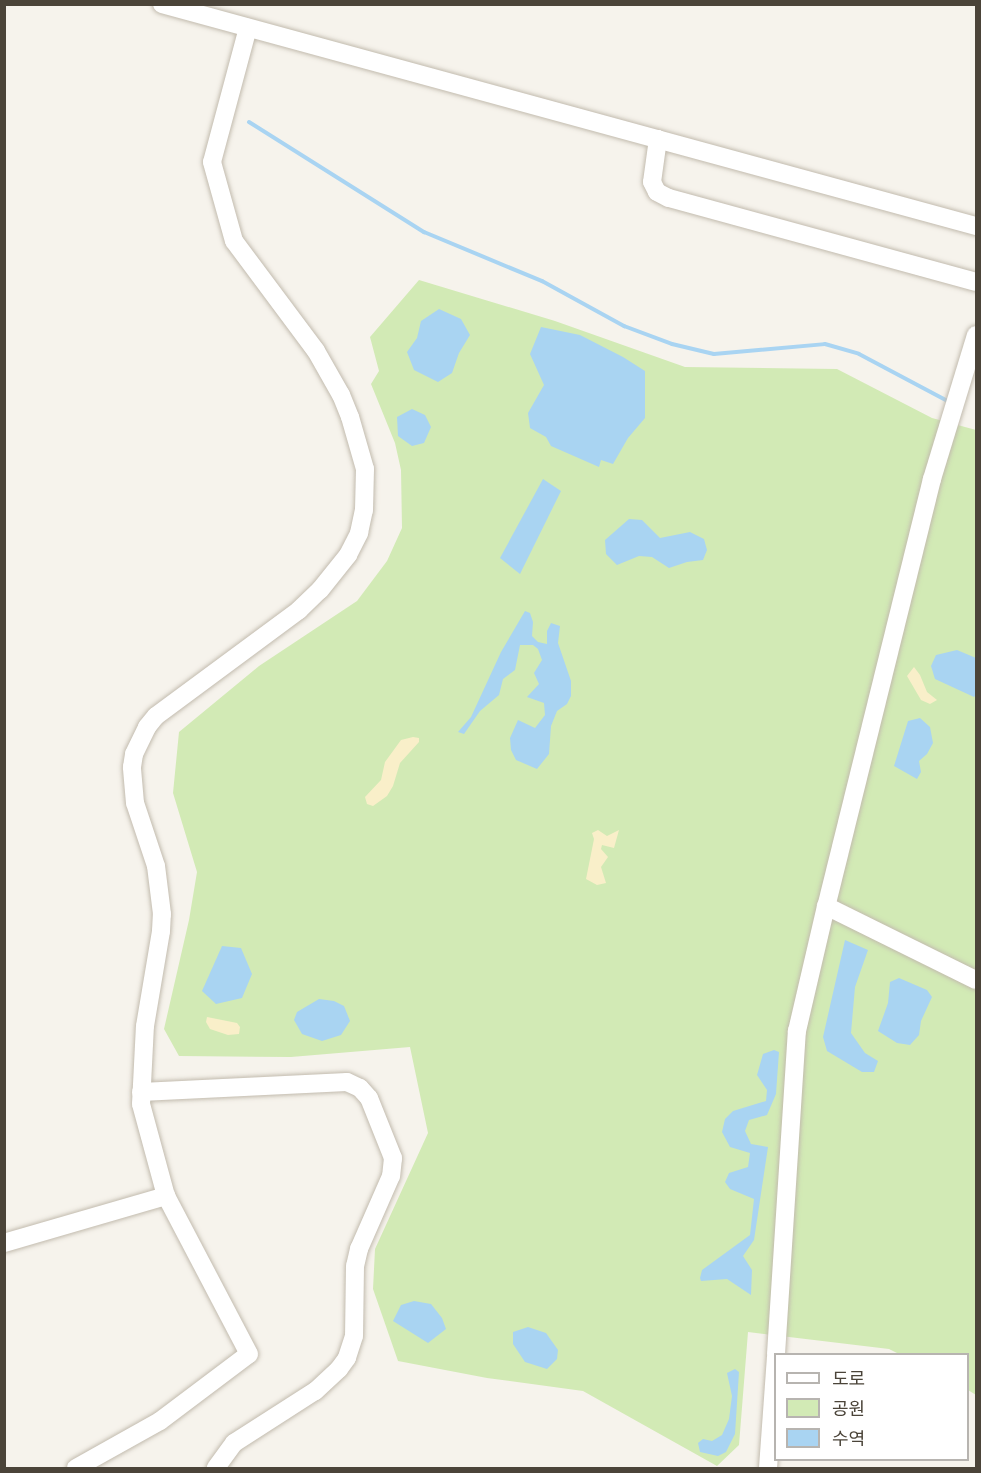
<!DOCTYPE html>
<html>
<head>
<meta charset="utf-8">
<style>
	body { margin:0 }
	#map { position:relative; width:981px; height:1473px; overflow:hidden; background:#f6f3ec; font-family:Overpass,"Noto Sans KR",sans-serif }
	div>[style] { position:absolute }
	.green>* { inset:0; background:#d2eab5 }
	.sand>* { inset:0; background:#f9efc9 }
	.water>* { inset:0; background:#a9d4f2 }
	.stream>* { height:4px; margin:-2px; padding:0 2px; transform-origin:2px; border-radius:2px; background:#a9d4f2 }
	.roads { filter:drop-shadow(0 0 2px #c2bbae) drop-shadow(0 0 2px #c2bbae) }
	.minor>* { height:18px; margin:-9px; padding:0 9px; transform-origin:9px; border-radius:9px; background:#fff }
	span { translate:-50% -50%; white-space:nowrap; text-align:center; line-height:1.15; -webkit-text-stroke:4.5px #fff; paint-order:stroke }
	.frame { position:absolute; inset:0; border:6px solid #4b4439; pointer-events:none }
	.legend { position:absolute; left:774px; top:1353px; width:195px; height:108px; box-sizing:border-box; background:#fff; border:2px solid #b7b4b0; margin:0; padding:8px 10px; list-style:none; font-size:18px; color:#4b4439 }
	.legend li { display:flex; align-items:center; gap:12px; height:30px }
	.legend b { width:30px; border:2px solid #b7b4b0 }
</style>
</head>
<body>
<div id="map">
	<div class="green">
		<div style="clip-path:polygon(419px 280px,555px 321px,685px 367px,837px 369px,932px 418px,976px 430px,976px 1395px,968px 1390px,968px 1354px,899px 1354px,889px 1349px,748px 1332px,739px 1445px,717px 1466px,583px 1391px,487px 1378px,398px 1361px,373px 1289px,375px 1249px,428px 1133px,410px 1047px,291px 1057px,179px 1056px,164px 1029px,189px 920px,197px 872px,173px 793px,179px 732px,259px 666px,357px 601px,387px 561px,402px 528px,401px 470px,395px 443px,371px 384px,379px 371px,370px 337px)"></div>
	</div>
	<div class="sand">
		<div style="clip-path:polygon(914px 667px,920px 675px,927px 692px,937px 700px,930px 704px,921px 700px,907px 676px)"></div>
		<div style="clip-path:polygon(413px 737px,419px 738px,419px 742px,400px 763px,393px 786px,387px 796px,373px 806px,367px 804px,365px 797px,381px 780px,385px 762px,401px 740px)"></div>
		<div style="clip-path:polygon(598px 830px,607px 836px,619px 830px,614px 848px,602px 845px,601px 849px,608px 857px,601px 867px,606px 883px,597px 885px,586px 879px,594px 839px,592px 833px)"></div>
		<div style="clip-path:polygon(207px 1017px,237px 1023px,240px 1027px,239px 1034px,228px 1035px,210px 1029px,206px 1022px)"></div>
	</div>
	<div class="water">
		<div style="clip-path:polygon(439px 309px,461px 319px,470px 335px,459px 353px,452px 373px,438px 382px,414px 370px,407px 352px,417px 338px,421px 321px)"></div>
		<div style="clip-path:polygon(541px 327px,580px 335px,623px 357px,645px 371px,645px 418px,628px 438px,613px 464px,601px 460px,599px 467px,551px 446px,546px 437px,530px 428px,528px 413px,544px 385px,530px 354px)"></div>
		<div style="clip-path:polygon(412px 409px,425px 415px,431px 427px,424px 443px,412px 446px,398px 436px,397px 417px)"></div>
		<div style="clip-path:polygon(543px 479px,561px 491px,520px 574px,500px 558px)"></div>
		<div style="clip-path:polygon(629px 519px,642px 520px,660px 538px,690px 532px,704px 539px,707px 550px,703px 560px,687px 562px,669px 568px,652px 557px,639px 556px,617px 565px,606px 554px,605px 540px)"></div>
		<div style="clip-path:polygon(525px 611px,530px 613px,533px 622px,532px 636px,538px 642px,547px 644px,547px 631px,551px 623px,560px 626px,558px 643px,571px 681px,571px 696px,567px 704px,557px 711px,551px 726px,549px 754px,537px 769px,516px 760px,511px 750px,510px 738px,518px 720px,535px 728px,545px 715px,544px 703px,527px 697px,539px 684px,534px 673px,542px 660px,538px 649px,533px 645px,520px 645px,515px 670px,503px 679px,499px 695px,480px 711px,464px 734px,458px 732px,471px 717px,501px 652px)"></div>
		<div style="clip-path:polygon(957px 650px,976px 658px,976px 695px,974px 697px,935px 679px,931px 666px,936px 655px)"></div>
		<div style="clip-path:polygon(920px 718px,930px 727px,933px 743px,927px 754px,919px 761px,921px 772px,917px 779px,894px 766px,908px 721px)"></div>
		<div style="clip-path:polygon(845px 940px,868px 950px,855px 987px,851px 1033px,865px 1053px,878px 1061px,874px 1072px,862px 1072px,827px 1051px,823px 1037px)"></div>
		<div style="clip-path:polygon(222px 946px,241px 948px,252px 974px,242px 998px,216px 1004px,202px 991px)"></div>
		<div style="clip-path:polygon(899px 978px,927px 990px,932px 997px,921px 1021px,919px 1035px,910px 1045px,897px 1043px,878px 1031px,888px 1003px,890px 982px)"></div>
		<div style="clip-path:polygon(319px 999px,334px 1001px,344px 1006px,350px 1021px,341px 1035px,322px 1041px,302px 1034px,294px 1020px,297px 1012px)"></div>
		<div style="clip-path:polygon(774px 1050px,779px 1052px,776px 1094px,767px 1115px,749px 1120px,745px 1131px,751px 1144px,768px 1147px,754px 1240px,743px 1256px,752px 1270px,751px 1295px,727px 1279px,701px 1281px,700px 1278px,702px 1270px,750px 1235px,754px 1199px,730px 1189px,725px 1182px,729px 1173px,748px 1167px,750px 1153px,730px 1147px,722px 1132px,725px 1119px,733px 1111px,766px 1101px,767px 1090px,757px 1075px,763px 1054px)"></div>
		<div style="clip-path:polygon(414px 1301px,431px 1304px,442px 1318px,446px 1329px,428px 1343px,393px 1321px,401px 1305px)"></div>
		<div style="clip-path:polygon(528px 1327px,546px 1333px,558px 1350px,557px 1359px,547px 1369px,525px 1362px,513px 1344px,513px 1332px)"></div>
		<div style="clip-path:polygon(735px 1369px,739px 1372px,735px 1434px,726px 1452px,718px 1456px,700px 1452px,698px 1443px,703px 1439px,712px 1441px,722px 1435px,729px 1419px,732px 1396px,727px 1373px)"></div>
	</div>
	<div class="stream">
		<div style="left:249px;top:122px;width:207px;rotate:32.2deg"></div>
		<div style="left:424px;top:232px;width:128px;rotate:22.6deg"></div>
		<div style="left:542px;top:281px;width:94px;rotate:28.8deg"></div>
		<div style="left:624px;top:326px;width:51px;rotate:20.6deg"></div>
		<div style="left:672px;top:344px;width:43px;rotate:13.4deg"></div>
		<div style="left:714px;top:354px;width:111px;rotate:-5.1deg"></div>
		<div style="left:825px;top:344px;width:35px;rotate:16deg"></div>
		<div style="left:859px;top:354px;width:104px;rotate:28deg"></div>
	</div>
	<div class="roads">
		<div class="minor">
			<div style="left:162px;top:4px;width:844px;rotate:15.26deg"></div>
			<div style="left:658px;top:139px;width:43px;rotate:97.9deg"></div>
			<div style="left:652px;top:182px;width:11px;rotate:63deg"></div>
			<div style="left:657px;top:192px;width:13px;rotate:27deg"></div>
			<div style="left:669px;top:198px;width:318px;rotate:15.3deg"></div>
			<div style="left:976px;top:335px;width:151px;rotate:107deg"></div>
			<div style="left:932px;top:479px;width:440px;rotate:103.9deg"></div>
			<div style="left:826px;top:906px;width:167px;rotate:26.3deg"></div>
			<div style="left:141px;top:1092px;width:206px;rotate:-2.8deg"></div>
			<div style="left:347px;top:1082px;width:14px;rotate:25deg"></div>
			<div style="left:360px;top:1088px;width:13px;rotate:48deg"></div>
			<div style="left:369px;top:1098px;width:65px;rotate:68.2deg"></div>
			<div style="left:393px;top:1158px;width:18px;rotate:96deg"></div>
			<div style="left:391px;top:1176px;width:80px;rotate:113.7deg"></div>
			<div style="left:359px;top:1249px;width:17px;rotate:103deg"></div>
			<div style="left:355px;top:1266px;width:70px;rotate:90.8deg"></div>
			<div style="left:354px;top:1336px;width:23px;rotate:108deg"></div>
			<div style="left:347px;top:1358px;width:14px;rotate:126deg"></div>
			<div style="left:339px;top:1369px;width:33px;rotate:137deg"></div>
			<div style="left:315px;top:1391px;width:96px;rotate:147.3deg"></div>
			<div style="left:234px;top:1443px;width:31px;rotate:126deg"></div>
			<div style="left:4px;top:1243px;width:169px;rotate:-16.2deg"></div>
			<div style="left:166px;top:1196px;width:95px;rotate:-105.2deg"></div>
			<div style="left:141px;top:1104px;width:78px;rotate:-87.1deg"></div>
			<div style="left:145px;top:1026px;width:96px;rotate:-80.4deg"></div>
			<div style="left:161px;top:931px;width:17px;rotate:-87deg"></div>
			<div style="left:162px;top:914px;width:48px;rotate:-97.1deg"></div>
			<div style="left:156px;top:866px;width:66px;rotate:-108.4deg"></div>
			<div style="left:135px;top:803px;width:36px;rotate:-95deg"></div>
			<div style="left:132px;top:767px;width:13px;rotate:-81deg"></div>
			<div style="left:134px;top:754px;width:30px;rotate:-64deg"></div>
			<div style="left:147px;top:727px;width:14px;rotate:-51deg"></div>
			<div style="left:156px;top:716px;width:178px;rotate:-36.5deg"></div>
			<div style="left:299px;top:610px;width:29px;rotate:-44deg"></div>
			<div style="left:320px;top:590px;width:45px;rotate:-51.3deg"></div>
			<div style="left:348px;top:555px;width:25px;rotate:-63deg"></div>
			<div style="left:359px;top:533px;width:24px;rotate:-78deg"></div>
			<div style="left:364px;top:510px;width:41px;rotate:-88.6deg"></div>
			<div style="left:365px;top:469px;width:54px;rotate:-106.1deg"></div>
			<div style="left:350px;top:417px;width:24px;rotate:-112deg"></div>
			<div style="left:341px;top:395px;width:51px;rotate:-119.6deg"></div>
			<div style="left:316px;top:351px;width:137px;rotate:-126.7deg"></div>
			<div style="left:234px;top:241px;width:82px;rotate:-105.6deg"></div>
			<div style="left:212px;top:162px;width:139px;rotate:-75deg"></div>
			<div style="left:776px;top:1354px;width:324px;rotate:-86.3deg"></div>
			<div style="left:797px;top:1031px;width:128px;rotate:-76.9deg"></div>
			<div style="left:76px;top:1468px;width:96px;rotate:-29.2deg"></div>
			<div style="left:160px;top:1421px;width:111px;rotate:-37deg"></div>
			<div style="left:249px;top:1354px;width:178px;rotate:-117.7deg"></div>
			<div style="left:768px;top:1468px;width:111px;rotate:-85.9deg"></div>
		</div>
	</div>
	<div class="frame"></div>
	<ul class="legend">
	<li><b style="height:8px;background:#fff"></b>도로</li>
	<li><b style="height:16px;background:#d2eab5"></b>공원</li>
	<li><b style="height:16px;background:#a9d4f2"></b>수역</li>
	</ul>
</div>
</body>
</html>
